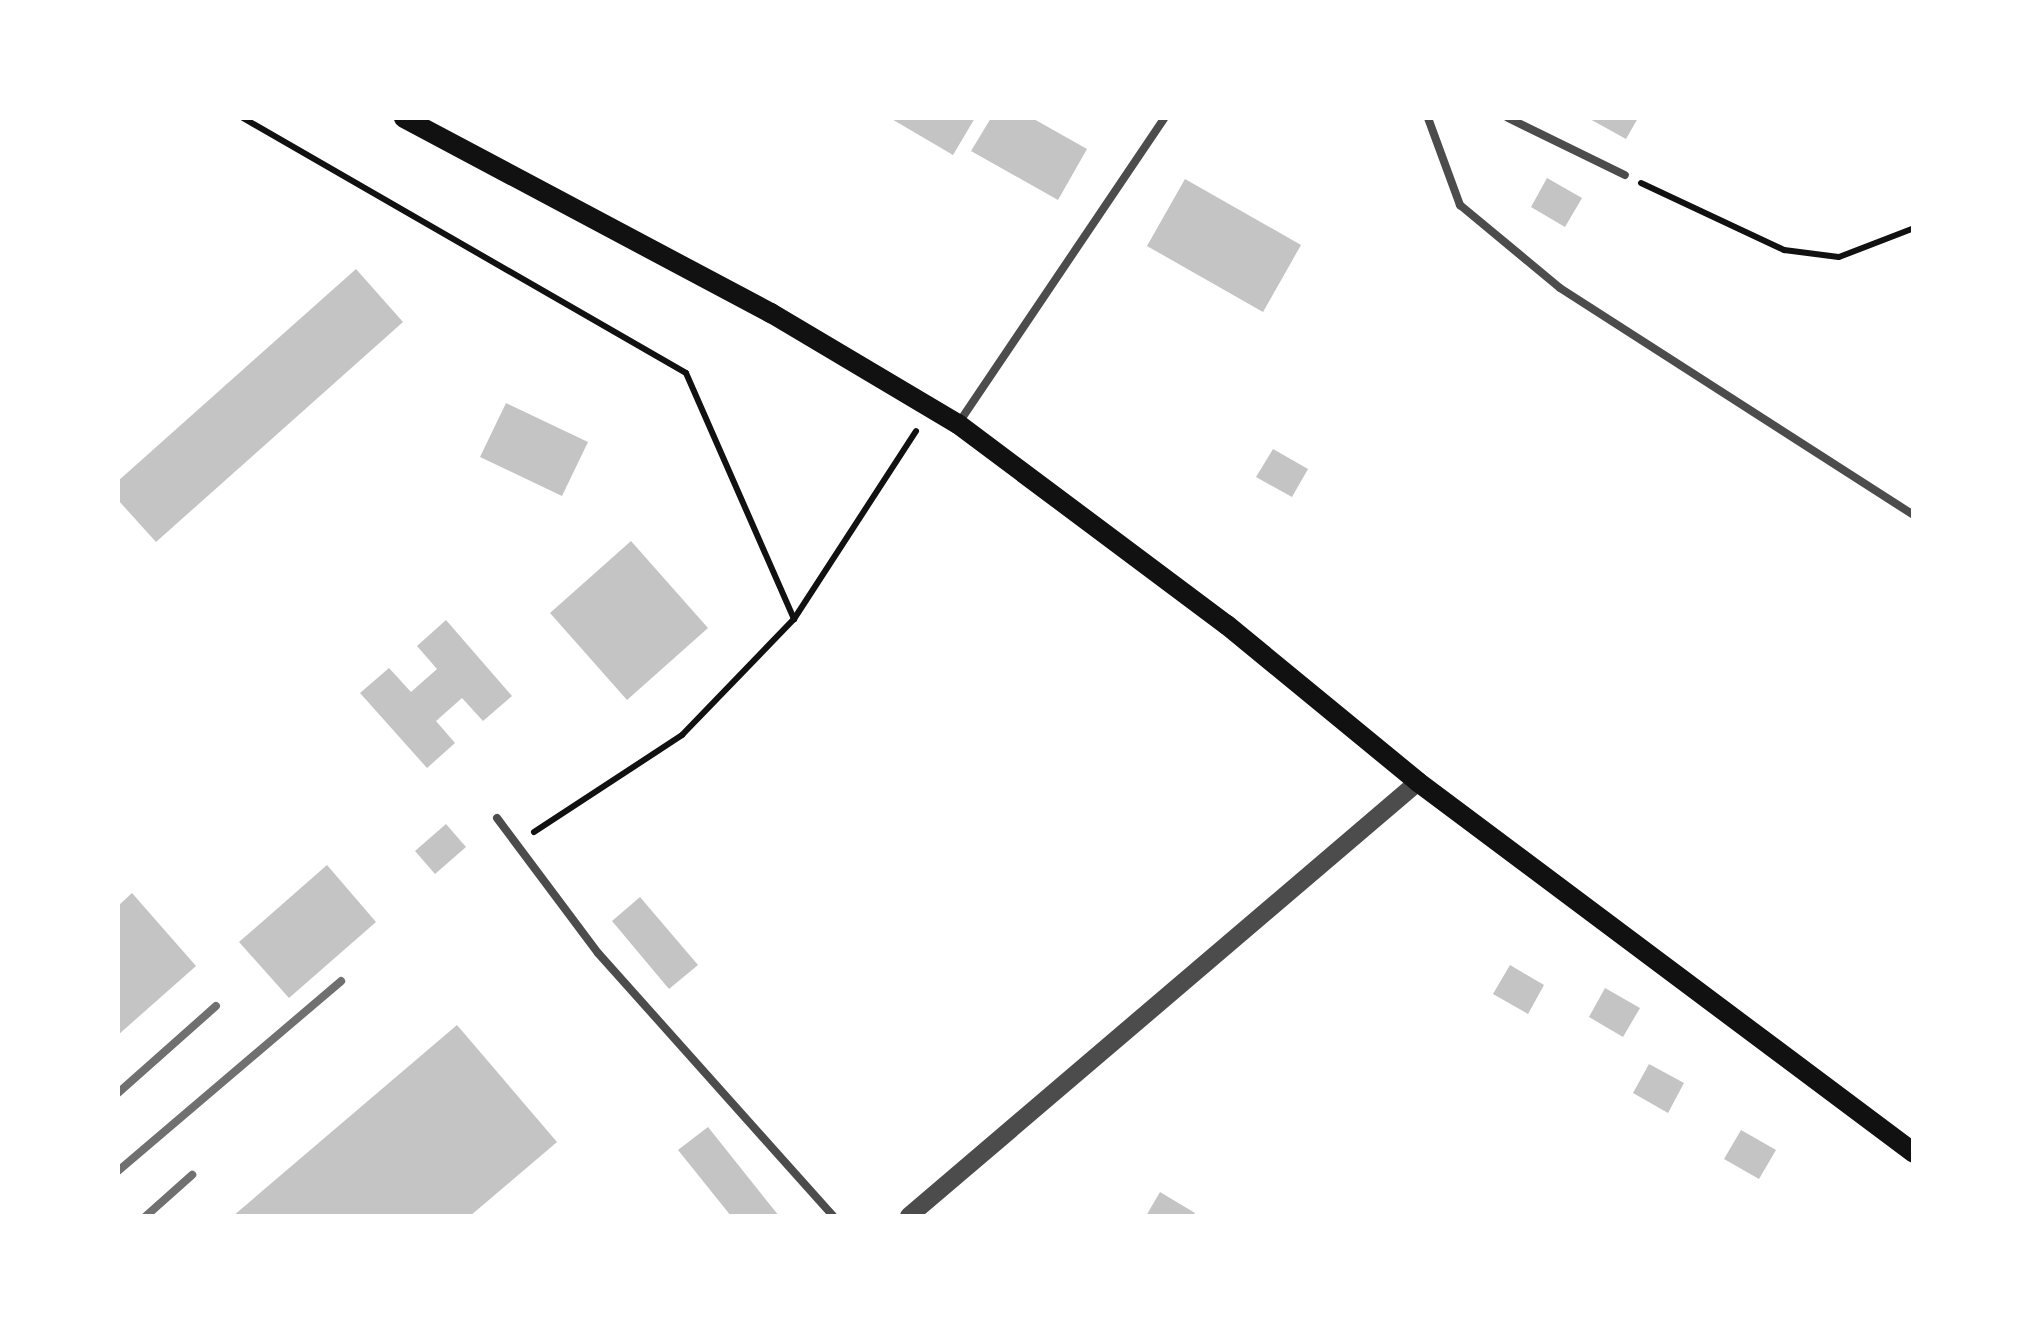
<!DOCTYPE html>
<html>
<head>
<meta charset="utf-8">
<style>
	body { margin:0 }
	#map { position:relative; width:2031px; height:1334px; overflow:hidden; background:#fff; font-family:"Fira Sans",sans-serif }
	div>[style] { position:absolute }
	.building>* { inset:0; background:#c4c4c4 }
	.path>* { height:6px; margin:-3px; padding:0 3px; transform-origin:3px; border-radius:3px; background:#111 }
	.service>* { height:8px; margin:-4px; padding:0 4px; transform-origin:4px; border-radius:4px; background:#4c4c4c }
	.tertiary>* { height:18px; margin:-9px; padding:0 9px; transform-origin:9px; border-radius:9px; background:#4c4c4c }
	.secondary>* { height:20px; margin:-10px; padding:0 10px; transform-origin:10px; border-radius:10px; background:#111 }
	.rail>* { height:8px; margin:-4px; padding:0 4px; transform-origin:4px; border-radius:4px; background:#707070 }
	span { translate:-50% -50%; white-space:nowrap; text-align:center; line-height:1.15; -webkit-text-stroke:10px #fff; paint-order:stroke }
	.frame { position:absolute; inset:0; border:120px solid #fff; pointer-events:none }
</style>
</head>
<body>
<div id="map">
	<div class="building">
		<div style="clip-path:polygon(890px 118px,975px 118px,953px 155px)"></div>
		<div style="clip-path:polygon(991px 118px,1032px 118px,1087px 149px,1058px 200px,971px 151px)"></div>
		<div style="clip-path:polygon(1588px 118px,1638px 118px,1626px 139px)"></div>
		<div style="clip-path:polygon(1547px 178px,1582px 198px,1565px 227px,1531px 207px)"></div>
		<div style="clip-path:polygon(1185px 179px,1301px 245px,1263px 312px,1147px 246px)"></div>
		<div style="clip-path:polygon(356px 269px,403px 322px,156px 542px,118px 500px,118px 481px)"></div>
		<div style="clip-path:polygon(506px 403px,588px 442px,562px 496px,480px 457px)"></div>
		<div style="clip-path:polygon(1273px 449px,1308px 469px,1292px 497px,1256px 477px)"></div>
		<div style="clip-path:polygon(631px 541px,708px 628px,627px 700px,550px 613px)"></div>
		<div style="clip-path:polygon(446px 620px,512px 696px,483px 721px,462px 698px,436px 721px,455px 743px,427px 768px,360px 693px,389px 668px,411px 692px,437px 669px,417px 646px)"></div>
		<div style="clip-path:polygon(446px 824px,466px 847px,435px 874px,415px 851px)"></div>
		<div style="clip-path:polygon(327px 865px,376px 922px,289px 998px,239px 942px)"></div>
		<div style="clip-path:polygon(132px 893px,196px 966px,118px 1035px,118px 906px)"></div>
		<div style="clip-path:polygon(640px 897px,698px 965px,669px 989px,612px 921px)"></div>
		<div style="clip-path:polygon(1510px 965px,1544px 985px,1528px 1014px,1493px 994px)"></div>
		<div style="clip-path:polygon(1605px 988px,1640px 1008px,1623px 1037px,1589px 1017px)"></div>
		<div style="clip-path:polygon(457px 1025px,557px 1142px,470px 1216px,233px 1216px)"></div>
		<div style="clip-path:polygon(1649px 1064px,1684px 1083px,1668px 1113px,1633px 1093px)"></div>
		<div style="clip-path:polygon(708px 1127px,779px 1216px,731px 1216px,678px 1150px)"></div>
		<div style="clip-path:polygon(1741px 1130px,1776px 1150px,1759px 1179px,1724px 1159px)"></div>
		<div style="clip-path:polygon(1160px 1192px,1195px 1213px,1193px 1216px,1146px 1216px)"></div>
	</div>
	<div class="path">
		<div style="left:243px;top:118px;width:511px;rotate:29.93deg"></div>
		<div style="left:686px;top:373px;width:269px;rotate:66.3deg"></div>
		<div style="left:1641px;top:183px;width:158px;rotate:25.1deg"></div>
		<div style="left:1784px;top:250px;width:55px;rotate:7.3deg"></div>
		<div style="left:1839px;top:257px;width:80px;rotate:-21.1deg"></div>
		<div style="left:534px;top:832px;width:177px;rotate:-33.2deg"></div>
		<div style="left:682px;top:735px;width:161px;rotate:-46deg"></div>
		<div style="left:794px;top:619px;width:224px;rotate:-57deg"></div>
	</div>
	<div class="service">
		<div style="left:1428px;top:118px;width:93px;rotate:69.8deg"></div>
		<div style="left:1460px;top:205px;width:130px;rotate:39.7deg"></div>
		<div style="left:1560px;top:288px;width:421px;rotate:32.7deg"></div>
		<div style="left:1508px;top:118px;width:130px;rotate:26deg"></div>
		<div style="left:960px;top:421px;width:365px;rotate:-56deg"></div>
		<div style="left:497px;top:818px;width:169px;rotate:53.2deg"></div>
		<div style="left:598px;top:953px;width:353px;rotate:48.2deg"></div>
	</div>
	<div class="tertiary">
		<div style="left:909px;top:1216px;width:669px;rotate:-40.45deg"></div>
	</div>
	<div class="secondary">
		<div style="left:404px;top:118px;width:416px;rotate:28deg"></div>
		<div style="left:771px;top:313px;width:217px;rotate:30.7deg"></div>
		<div style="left:958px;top:424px;width:336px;rotate:36.8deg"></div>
		<div style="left:1227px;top:625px;width:247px;rotate:39.4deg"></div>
		<div style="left:1418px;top:782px;width:619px;rotate:36.8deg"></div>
	</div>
	<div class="rail">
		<div style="left:118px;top:1093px;width:131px;rotate:-41.6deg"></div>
		<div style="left:118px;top:1171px;width:293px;rotate:-40.4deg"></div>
		<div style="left:146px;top:1216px;width:62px;rotate:-41.7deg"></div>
	</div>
	<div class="frame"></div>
</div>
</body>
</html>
